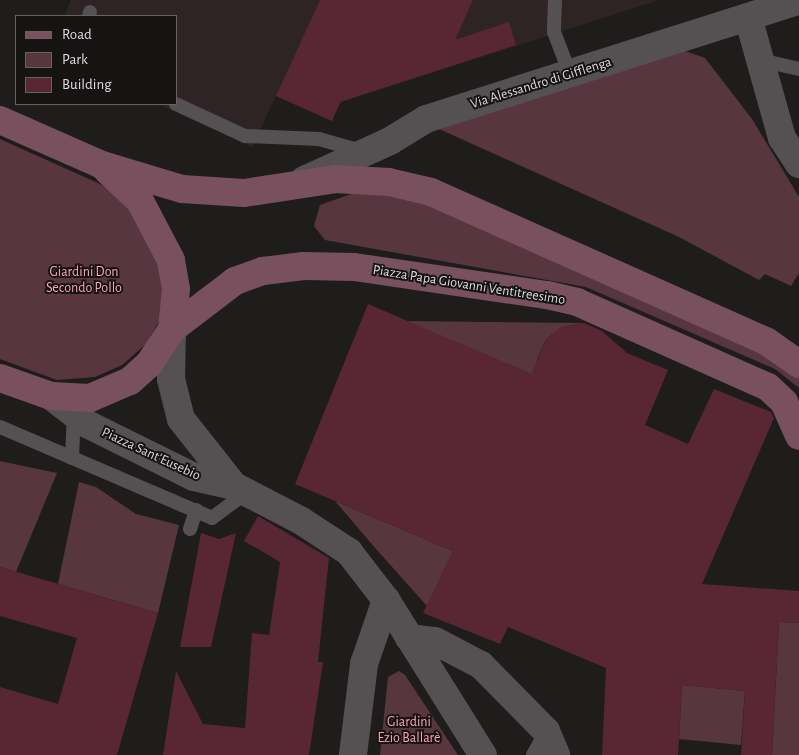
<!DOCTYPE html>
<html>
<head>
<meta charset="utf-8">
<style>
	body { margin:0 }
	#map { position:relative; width:799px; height:755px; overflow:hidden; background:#1f1c1c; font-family:"Alegreya Sans",sans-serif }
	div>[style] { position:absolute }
	.built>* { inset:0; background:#2e2426 }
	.green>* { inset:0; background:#58363f }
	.building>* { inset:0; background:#582635 }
	.service>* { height:14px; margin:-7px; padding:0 7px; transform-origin:7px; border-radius:7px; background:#555152 }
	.minor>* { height:28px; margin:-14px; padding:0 14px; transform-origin:14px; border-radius:14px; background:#555152 }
	.secondary>* { height:28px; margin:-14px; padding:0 14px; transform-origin:14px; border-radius:14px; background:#79505e }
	span { translate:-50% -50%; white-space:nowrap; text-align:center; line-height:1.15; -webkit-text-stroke:4px #161313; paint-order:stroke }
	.street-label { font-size:14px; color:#dddbdc }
	.park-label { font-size:14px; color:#faa2b9 }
	.legend { position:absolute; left:15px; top:15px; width:162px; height:90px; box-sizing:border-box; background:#161313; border:1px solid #666363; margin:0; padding:6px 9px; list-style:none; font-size:15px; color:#dddbdc }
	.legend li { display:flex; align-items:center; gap:10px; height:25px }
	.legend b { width:25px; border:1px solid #666363 }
</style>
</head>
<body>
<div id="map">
	<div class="built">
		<div style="clip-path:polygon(71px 0,659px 0,341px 102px,332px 121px,276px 96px,252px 147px,158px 104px,176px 104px,176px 16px,64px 16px)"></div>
	</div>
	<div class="green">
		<div style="clip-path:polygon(685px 51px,705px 58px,752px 119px,799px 197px,799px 273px,791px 286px,765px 274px,759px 280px,679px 237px,437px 128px)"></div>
		<div style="clip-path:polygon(0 139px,100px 184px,130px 204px,165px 254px,162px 316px,146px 344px,122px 365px,95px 377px,57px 380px,0 359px)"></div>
		<div style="clip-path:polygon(354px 193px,383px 194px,432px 206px,780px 362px,799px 376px,799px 388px,775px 369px,586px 287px,325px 240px,314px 226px,320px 205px)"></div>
		<div style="clip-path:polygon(406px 321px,584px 323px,562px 327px,546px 339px,537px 359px,538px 377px)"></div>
		<div style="clip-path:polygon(0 461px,57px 473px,16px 572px,0 567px)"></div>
		<div style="clip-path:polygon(79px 482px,96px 487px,136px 514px,179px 525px,158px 613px,58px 584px)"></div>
		<div style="clip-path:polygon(335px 501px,453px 551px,427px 606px,376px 549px)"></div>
		<div style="clip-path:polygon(779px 622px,799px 623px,799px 755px,772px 755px)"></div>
		<div style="clip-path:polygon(399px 671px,405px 675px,458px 755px,380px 755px,388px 677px)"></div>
		<div style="clip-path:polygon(682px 685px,745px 691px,741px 745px,679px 739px)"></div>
	</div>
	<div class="building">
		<div style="clip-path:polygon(320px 0,473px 0,455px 40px,509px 22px,516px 45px,340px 102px,332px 121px,276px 96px)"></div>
		<div style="clip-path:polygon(368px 304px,531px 374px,546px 339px,561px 327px,584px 323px,602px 331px,627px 353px,668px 370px,645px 425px,688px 444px,714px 389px,771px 412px,774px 418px,702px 584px,799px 591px,799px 623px,779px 622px,772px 755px,741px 755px,745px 691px,682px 685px,678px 755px,602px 755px,606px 668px,508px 627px,500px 644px,423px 613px,453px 551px,295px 484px)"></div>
		<div style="clip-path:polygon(258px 516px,329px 558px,318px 662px,323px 662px,309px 755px,163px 755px,176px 671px,203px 724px,245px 728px,252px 633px,269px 635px,280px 562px,244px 541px)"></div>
		<div style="clip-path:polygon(201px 533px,219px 539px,236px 533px,211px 647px,180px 647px)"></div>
		<div style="clip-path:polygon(0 567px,158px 613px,117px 755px,0 755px,0 687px,58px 704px,77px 638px,0 616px)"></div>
	</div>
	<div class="service">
		<div style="left:555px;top:0;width:32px;rotate:92deg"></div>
		<div style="left:554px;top:32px;width:45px;rotate:69.1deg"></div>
		<div style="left:89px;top:16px;width:4px;rotate:-76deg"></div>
		<div style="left:760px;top:60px;width:40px;rotate:13deg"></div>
		<div style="left:176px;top:104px;width:76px;rotate:24.9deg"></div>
		<div style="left:245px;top:136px;width:74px;rotate:2.3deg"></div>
		<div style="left:319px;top:139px;width:44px;rotate:15.9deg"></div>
		<div style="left:0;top:427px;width:231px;rotate:23.2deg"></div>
		<div style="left:212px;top:518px;width:44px;rotate:-36.6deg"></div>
		<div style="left:72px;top:458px;width:45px;rotate:-87.5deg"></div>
		<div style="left:190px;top:529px;width:20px;rotate:-72deg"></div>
		<div style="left:533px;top:755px;width:26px;rotate:-61deg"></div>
	</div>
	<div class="minor">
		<div style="left:748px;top:17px;width:126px;rotate:74.3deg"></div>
		<div style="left:782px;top:138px;width:31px;rotate:57deg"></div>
		<div style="left:304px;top:180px;width:94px;rotate:-24.4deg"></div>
		<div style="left:390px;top:141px;width:42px;rotate:-31.4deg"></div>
		<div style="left:426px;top:119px;width:391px;rotate:-17.6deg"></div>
		<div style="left:172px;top:329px;width:50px;rotate:91.1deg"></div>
		<div style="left:171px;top:379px;width:41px;rotate:76deg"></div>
		<div style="left:181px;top:419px;width:85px;rotate:51.7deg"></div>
		<div style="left:51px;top:396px;width:46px;rotate:37.9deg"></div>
		<div style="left:87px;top:424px;width:119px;rotate:26.4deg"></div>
		<div style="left:194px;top:477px;width:41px;rotate:12.7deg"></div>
		<div style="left:234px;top:486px;width:74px;rotate:27.3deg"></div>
		<div style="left:300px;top:520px;width:59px;rotate:33.1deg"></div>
		<div style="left:349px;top:552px;width:61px;rotate:52.4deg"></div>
		<div style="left:386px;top:600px;width:183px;rotate:58deg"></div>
		<div style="left:409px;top:638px;width:26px;rotate:7deg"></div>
		<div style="left:435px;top:641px;width:52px;rotate:27.6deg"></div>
		<div style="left:481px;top:665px;width:93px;rotate:45.4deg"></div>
		<div style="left:546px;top:731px;width:26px;rotate:67deg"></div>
		<div style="left:353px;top:755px;width:92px;rotate:-83.1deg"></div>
		<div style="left:364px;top:664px;width:68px;rotate:-71deg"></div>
	</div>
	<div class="secondary">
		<div style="left:0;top:120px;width:111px;rotate:23.8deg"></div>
		<div style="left:102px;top:165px;width:84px;rotate:16.7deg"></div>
		<div style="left:182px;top:189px;width:62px;rotate:3.7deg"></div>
		<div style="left:244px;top:193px;width:92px;rotate:-8.7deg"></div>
		<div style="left:335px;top:179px;width:54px;rotate:3.2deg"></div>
		<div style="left:389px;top:182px;width:43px;rotate:13.4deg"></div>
		<div style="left:431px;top:192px;width:367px;rotate:24deg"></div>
		<div style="left:766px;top:341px;width:40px;rotate:34.9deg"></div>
		<div style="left:172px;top:329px;width:79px;rotate:-37.3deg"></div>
		<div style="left:235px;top:281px;width:30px;rotate:-20deg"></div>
		<div style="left:263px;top:271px;width:41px;rotate:-7deg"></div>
		<div style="left:304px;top:266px;width:50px;rotate:1.1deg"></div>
		<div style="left:354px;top:267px;width:195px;rotate:8.3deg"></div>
		<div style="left:547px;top:295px;width:31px;rotate:13deg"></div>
		<div style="left:577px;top:302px;width:209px;rotate:24deg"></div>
		<div style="left:768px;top:387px;width:22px;rotate:43deg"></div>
		<div style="left:784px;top:402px;width:37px;rotate:66deg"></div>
		<div style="left:0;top:378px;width:54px;rotate:19.4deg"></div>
		<div style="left:51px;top:396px;width:39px;rotate:3deg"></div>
		<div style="left:90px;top:398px;width:43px;rotate:-23deg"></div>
		<div style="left:130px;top:381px;width:25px;rotate:-42deg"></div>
		<div style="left:149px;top:364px;width:42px;rotate:-56.7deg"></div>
		<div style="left:172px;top:329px;width:40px;rotate:-84.3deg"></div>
		<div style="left:176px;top:289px;width:29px;rotate:-100deg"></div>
		<div style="left:171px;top:260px;width:67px;rotate:-117.7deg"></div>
		<div style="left:140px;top:201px;width:45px;rotate:-136.8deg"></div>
	</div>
	<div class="street-label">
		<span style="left:541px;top:83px;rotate:-17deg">Via Alessandro di Gifflenga</span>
		<span style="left:469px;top:285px;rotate:9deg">Piazza Papa Giovanni Ventitreesimo</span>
		<span style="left:151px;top:454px;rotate:25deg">Piazza Sant'Eusebio</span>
	</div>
	<div class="park-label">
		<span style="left:84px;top:280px">Giardini Don<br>Secondo Pollo</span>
		<span style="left:409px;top:730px">Giardini<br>Ezio Ballarè</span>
	</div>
	<ul class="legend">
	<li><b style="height:6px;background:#79505e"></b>Road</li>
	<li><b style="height:14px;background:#58363f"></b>Park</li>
	<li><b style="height:14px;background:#582635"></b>Building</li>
	</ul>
</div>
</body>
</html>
